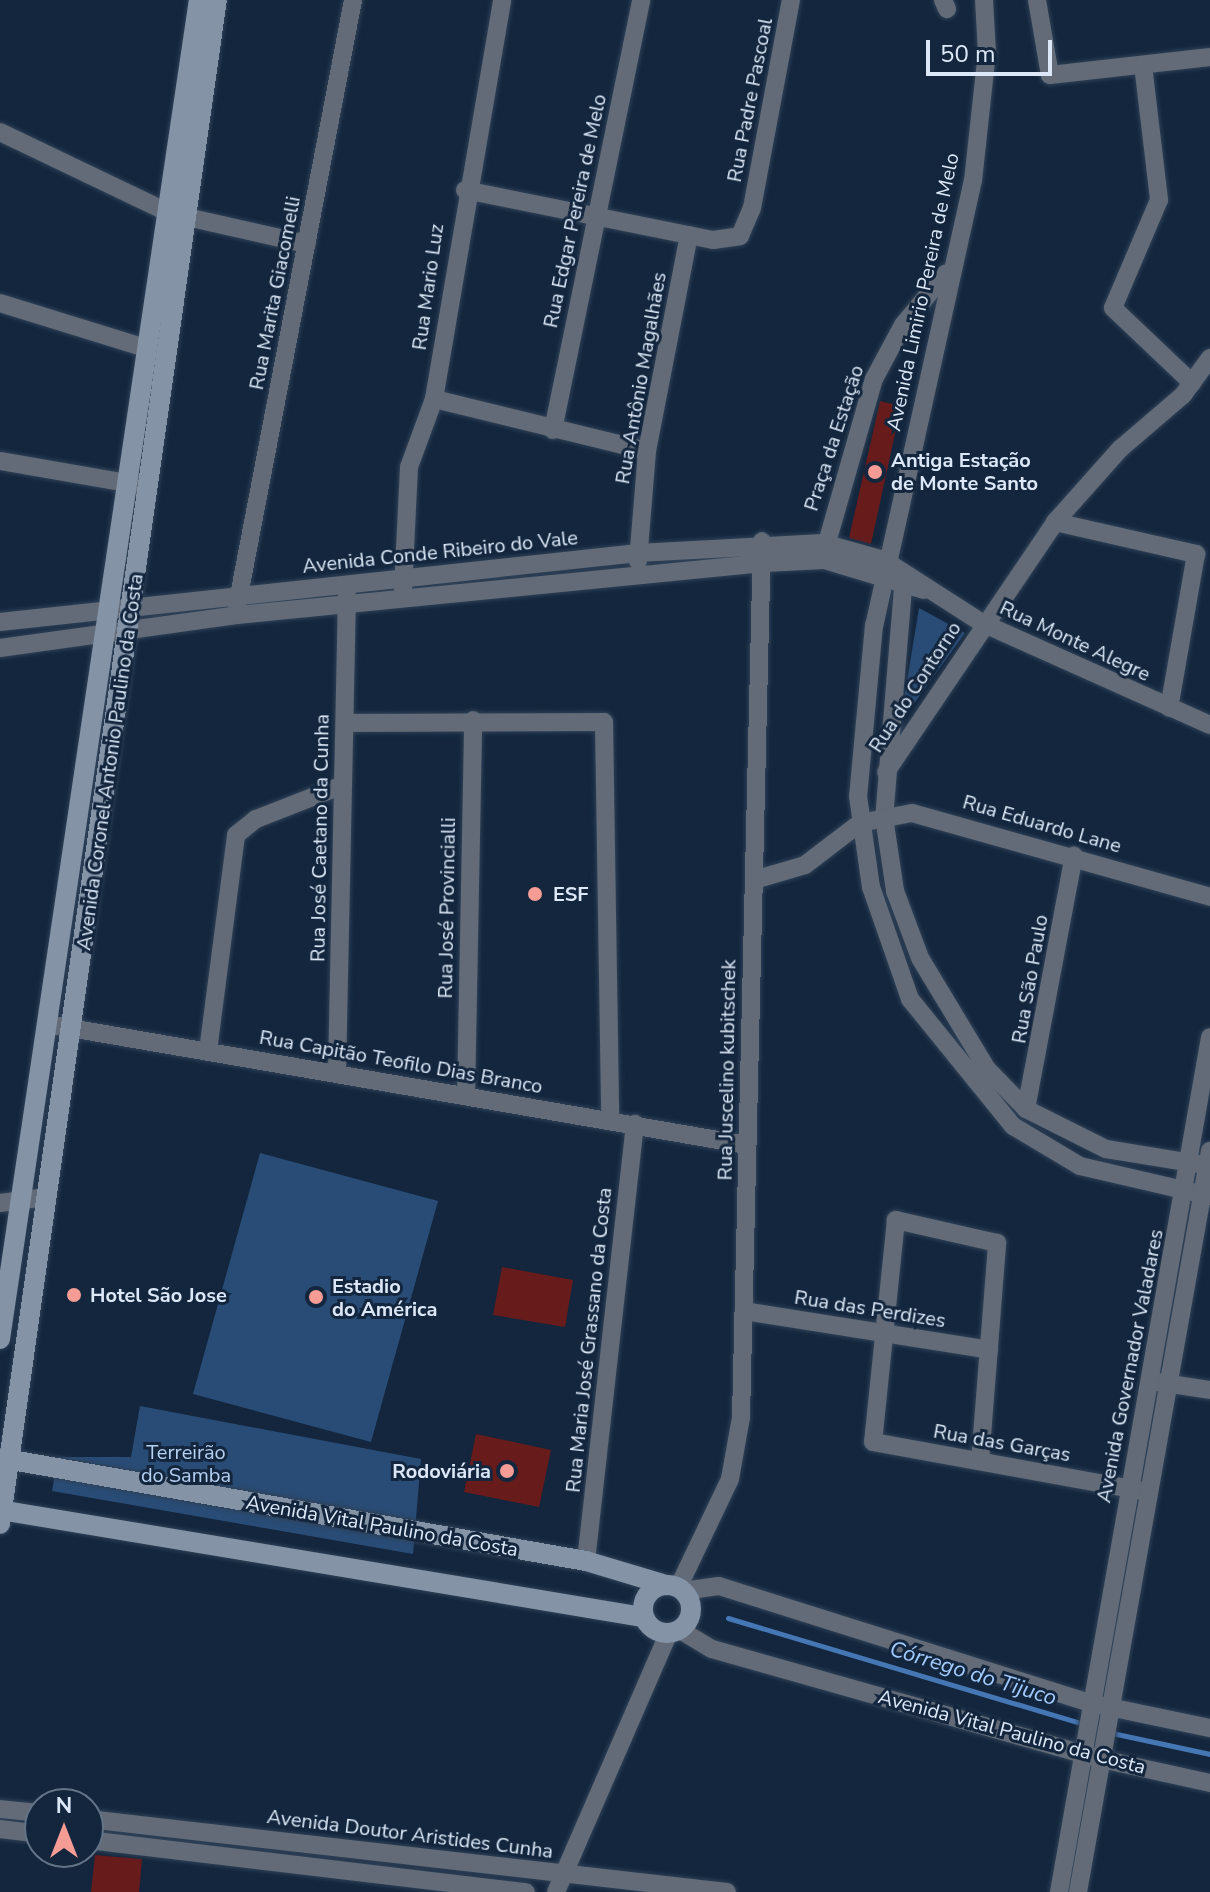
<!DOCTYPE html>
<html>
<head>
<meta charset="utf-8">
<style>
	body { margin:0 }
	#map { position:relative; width:1210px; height:1892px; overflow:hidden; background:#13263d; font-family:"Nunito Sans",sans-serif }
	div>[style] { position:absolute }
	.green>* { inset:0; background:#294c76 }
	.stream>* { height:5px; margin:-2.5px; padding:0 2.5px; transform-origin:2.5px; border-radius:2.5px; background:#4577b4 }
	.building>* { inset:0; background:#681b1b }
	.roads { filter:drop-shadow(0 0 2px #2f4157) drop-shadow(0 0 2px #2f4157) }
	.street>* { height:18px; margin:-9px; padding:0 9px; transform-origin:9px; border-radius:9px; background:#626b77 }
	.secondary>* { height:20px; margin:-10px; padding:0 10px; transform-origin:10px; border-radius:10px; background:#8493a6 }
	.secondary>.ring { margin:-10px; padding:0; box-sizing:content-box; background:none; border:20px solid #8493a6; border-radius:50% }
	.dots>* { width:22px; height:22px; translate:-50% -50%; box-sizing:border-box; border:4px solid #13263d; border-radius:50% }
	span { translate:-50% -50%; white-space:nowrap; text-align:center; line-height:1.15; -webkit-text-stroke:6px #13263d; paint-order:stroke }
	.street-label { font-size:20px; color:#dce8f8 }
	.poi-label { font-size:20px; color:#dce8f8; font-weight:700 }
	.left { translate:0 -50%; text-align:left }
	.right { translate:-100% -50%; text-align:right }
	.park-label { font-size:20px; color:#b6d0f2 }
	.water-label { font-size:22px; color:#a2cbfd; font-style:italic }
	.north { position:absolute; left:24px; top:1788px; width:80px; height:80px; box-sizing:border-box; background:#13263d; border:2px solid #637488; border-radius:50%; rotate:0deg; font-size:22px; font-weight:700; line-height:32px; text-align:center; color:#dce8f8 }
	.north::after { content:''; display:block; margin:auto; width:28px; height:36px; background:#f59c95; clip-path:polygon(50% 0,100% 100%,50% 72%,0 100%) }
	.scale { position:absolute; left:926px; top:40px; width:126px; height:36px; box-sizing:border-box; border:4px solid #dce8f8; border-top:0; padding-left:10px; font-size:24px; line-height:28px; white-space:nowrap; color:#dce8f8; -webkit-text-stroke:6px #13263d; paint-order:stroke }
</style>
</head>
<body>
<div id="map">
	<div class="green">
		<div style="clip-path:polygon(919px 608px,965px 633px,900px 723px)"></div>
		<div style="clip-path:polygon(260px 1153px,438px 1201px,371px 1442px,193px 1394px)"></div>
		<div style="clip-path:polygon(140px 1406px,421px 1459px,413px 1554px,52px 1491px,58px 1457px,131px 1457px)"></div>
	</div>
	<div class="stream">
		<div style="left:728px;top:1618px;width:370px;rotate:16.6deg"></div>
		<div style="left:1112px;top:1733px;width:100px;rotate:12.1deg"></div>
	</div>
	<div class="building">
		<div style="clip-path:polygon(880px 401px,901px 406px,871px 544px,849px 538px)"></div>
		<div style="clip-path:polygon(502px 1267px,573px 1280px,565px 1327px,493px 1315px)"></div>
		<div style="clip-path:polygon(476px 1434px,551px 1450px,539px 1507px,464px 1492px)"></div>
		<div style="clip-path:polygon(95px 1855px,142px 1859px,139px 1892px,91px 1892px)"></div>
	</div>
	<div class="roads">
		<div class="street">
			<div style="left:943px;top:0;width:10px;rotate:66deg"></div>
			<div style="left:984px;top:0;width:52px;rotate:86.7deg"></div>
			<div style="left:987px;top:52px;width:129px;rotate:96.2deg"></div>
			<div style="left:973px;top:180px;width:456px;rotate:102.5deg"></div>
			<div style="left:874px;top:625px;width:172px;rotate:95.3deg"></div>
			<div style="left:858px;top:796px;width:92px;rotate:81.9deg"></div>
			<div style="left:871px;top:887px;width:119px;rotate:70.8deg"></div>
			<div style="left:910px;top:999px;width:164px;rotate:51deg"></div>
			<div style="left:1013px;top:1126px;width:78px;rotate:30.8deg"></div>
			<div style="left:1080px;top:1166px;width:133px;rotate:13deg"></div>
			<div style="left:1037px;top:0;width:76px;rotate:80.2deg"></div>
			<div style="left:1050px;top:75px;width:161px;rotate:-6.4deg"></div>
			<div style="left:1143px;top:65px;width:136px;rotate:83.2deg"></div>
			<div style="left:1159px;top:200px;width:117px;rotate:113.1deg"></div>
			<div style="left:1113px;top:308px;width:109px;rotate:43.5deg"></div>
			<div style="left:0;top:132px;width:187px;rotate:25.6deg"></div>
			<div style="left:169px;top:213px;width:141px;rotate:12.7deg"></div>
			<div style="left:465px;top:190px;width:253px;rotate:11.4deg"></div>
			<div style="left:713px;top:240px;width:27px;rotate:-8deg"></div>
			<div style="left:740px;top:236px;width:30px;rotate:-67deg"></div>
			<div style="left:752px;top:208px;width:212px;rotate:-79.4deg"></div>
			<div style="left:0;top:303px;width:170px;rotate:17.2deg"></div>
			<div style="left:434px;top:399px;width:219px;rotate:13.7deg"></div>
			<div style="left:553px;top:430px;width:439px;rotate:-78.4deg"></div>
			<div style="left:0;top:461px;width:141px;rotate:9.8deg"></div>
			<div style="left:1055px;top:522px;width:145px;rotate:12.8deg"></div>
			<div style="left:1196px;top:554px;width:156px;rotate:99.9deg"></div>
			<div style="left:824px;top:553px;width:181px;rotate:-74deg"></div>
			<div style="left:874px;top:379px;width:61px;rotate:-61.8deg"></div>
			<div style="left:903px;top:325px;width:67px;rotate:-50.4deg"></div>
			<div style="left:638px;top:561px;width:110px;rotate:-85.3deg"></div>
			<div style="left:647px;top:451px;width:220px;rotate:-79deg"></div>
			<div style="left:904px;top:576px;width:242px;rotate:94.7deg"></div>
			<div style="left:884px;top:817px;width:75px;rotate:81.5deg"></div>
			<div style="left:895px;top:891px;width:72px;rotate:69.5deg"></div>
			<div style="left:920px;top:958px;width:130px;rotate:58.9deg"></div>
			<div style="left:987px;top:1069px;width:56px;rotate:45.7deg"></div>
			<div style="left:1026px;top:1109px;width:89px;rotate:26.6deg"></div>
			<div style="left:1106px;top:1149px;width:105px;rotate:9.3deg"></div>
			<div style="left:403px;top:590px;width:123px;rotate:-87.2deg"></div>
			<div style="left:409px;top:467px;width:72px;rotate:-69.8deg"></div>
			<div style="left:434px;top:399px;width:405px;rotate:-80.3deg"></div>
			<div style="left:237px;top:606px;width:617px;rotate:-79.16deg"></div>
			<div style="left:0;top:622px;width:642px;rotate:-6.17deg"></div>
			<div style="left:638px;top:553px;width:185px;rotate:-3.1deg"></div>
			<div style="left:823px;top:543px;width:63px;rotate:15.6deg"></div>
			<div style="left:884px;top:560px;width:117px;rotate:32.7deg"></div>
			<div style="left:982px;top:623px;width:250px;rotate:24.1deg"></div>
			<div style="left:0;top:648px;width:239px;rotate:-7.9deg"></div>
			<div style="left:237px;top:615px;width:530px;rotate:-5.64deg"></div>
			<div style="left:764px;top:563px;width:60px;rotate:-2.9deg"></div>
			<div style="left:824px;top:560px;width:104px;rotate:16.7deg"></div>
			<div style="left:345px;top:723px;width:259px;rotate:-0.2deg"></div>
			<div style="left:604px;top:722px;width:398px;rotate:89.1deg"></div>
			<div style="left:886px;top:772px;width:302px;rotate:-55.9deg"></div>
			<div style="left:1055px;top:522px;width:98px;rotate:-48.3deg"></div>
			<div style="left:1120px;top:449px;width:83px;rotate:-40.6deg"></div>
			<div style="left:1183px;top:395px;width:46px;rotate:-53.9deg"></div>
			<div style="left:754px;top:880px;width:53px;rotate:-16.4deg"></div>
			<div style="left:805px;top:865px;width:69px;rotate:-37.4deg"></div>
			<div style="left:860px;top:823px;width:53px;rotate:-10.9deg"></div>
			<div style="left:912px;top:813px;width:310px;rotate:15.7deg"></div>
			<div style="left:47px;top:1024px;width:710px;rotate:9.81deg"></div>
			<div style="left:208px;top:1051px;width:218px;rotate:-82.6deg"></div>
			<div style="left:236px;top:835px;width:26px;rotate:-39deg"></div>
			<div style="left:256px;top:819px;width:93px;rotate:-21.3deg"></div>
			<div style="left:337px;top:1072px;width:477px;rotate:-88.8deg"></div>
			<div style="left:466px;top:1096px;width:376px;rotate:-88.9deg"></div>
			<div style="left:1026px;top:1109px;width:258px;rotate:-79.3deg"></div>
			<div style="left:0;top:1203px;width:47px;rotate:-7.3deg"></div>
			<div style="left:744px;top:1311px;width:248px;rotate:9deg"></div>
			<div style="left:1157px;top:1382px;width:54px;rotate:8.6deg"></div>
			<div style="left:980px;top:1461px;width:219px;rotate:-85.5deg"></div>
			<div style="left:997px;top:1243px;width:104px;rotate:-167.2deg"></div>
			<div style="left:896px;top:1220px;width:223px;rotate:95.9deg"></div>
			<div style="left:873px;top:1442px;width:280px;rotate:10.3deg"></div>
			<div style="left:586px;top:1561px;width:440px;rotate:-83.6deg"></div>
			<div style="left:678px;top:1588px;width:121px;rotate:-64.5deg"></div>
			<div style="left:730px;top:1479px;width:63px;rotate:-79.9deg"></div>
			<div style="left:741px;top:1417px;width:876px;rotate:-88.63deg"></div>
			<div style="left:683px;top:1591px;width:36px;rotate:-8deg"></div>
			<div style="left:719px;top:1586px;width:389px;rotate:17.5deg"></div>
			<div style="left:1090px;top:1703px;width:123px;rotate:11.8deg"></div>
			<div style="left:680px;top:1630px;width:37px;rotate:31deg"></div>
			<div style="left:712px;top:1649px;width:404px;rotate:15.8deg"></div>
			<div style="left:1101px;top:1759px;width:112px;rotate:12.4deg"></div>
			<div style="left:0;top:1809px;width:40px;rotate:5.7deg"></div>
			<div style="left:88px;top:1819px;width:643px;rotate:6.52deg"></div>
			<div style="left:0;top:1829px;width:40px;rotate:7.1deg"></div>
			<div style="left:88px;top:1840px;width:441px;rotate:6.8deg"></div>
			<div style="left:556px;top:1892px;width:281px;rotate:-66.5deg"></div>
			<div style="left:1059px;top:1892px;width:868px;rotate:-79.98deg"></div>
			<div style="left:1078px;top:1892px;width:753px;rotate:-79.9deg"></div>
		</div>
		<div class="secondary">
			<div style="left:0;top:1339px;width:1354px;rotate:-81.55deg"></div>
			<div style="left:0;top:1458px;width:595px;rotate:9.97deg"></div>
			<div style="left:586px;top:1561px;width:84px;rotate:16.7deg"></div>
			<div style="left:0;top:1510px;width:652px;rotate:9.45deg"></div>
			<div style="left:0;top:1524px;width:1539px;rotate:-81.9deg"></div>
			<div class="ring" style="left:643px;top:1585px;width:28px;height:28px"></div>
		</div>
	</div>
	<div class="dots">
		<div style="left:875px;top:472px;background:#f59c95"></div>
		<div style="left:535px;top:894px;background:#f59c95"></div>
		<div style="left:74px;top:1295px;background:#f59c95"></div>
		<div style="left:316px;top:1297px;background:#f59c95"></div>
		<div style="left:507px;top:1471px;background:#f59c95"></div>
	</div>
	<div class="street-label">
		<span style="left:750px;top:100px;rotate:-79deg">Rua Padre Pascoal</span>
		<span style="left:575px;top:211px;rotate:-78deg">Rua Edgar Pereira de Melo</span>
		<span style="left:428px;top:287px;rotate:-82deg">Rua Mario Luz</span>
		<span style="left:923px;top:292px;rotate:-78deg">Avenida Limirio Pereira de Melo</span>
		<span style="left:275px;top:293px;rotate:-79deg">Rua Marita Giacomelli</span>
		<span style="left:641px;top:378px;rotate:-80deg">Rua Antônio Magalhães</span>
		<span style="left:834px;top:438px;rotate:-72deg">Praça da Estação</span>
		<span style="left:440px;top:552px;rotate:-6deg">Avenida Conde Ribeiro do Vale</span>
		<span style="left:1075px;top:641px;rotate:25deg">Rua Monte Alegre</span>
		<span style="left:915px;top:687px;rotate:-57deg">Rua do Contorno</span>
		<span style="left:110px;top:762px;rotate:-82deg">Avenida Coronel Antonio Paulino da Costa</span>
		<span style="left:1042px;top:824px;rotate:16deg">Rua Eduardo Lane</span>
		<span style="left:320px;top:838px;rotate:-89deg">Rua José Caetano da Cunha</span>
		<span style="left:447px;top:908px;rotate:-89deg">Rua José Provincialli</span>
		<span style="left:1030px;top:979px;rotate:-80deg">Rua São Paulo</span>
		<span style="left:401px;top:1062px;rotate:10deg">Rua Capitão Teofilo Dias Branco</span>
		<span style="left:727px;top:1070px;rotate:-89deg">Rua Juscelino kubitschek</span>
		<span style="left:870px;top:1309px;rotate:9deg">Rua das Perdizes</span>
		<span style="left:589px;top:1340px;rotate:-84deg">Rua Maria José Grassano da Costa</span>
		<span style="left:1130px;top:1366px;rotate:-79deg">Avenida Governador Valadares</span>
		<span style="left:1002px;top:1443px;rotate:10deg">Rua das Garças</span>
		<span style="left:382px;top:1526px;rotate:10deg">Avenida Vital Paulino da Costa</span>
		<span style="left:1012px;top:1732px;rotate:15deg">Avenida Vital Paulino da Costa</span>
		<span style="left:410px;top:1834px;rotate:7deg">Avenida Doutor Aristides Cunha</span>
	</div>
	<div class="poi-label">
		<span class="left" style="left:891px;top:472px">Antiga Estação<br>de Monte Santo</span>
		<span class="left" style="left:553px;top:894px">ESF</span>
		<span class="left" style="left:332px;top:1298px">Estadio<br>do América</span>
		<span class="left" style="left:90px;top:1295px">Hotel São Jose</span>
		<span class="right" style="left:491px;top:1471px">Rodoviária</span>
	</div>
	<div class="park-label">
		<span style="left:186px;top:1464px">Terreirão<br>do Samba</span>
	</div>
	<div class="water-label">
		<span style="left:973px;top:1674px;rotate:17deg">Córrego do Tijuco</span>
	</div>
	<div class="north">N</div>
	<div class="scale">50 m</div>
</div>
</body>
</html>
